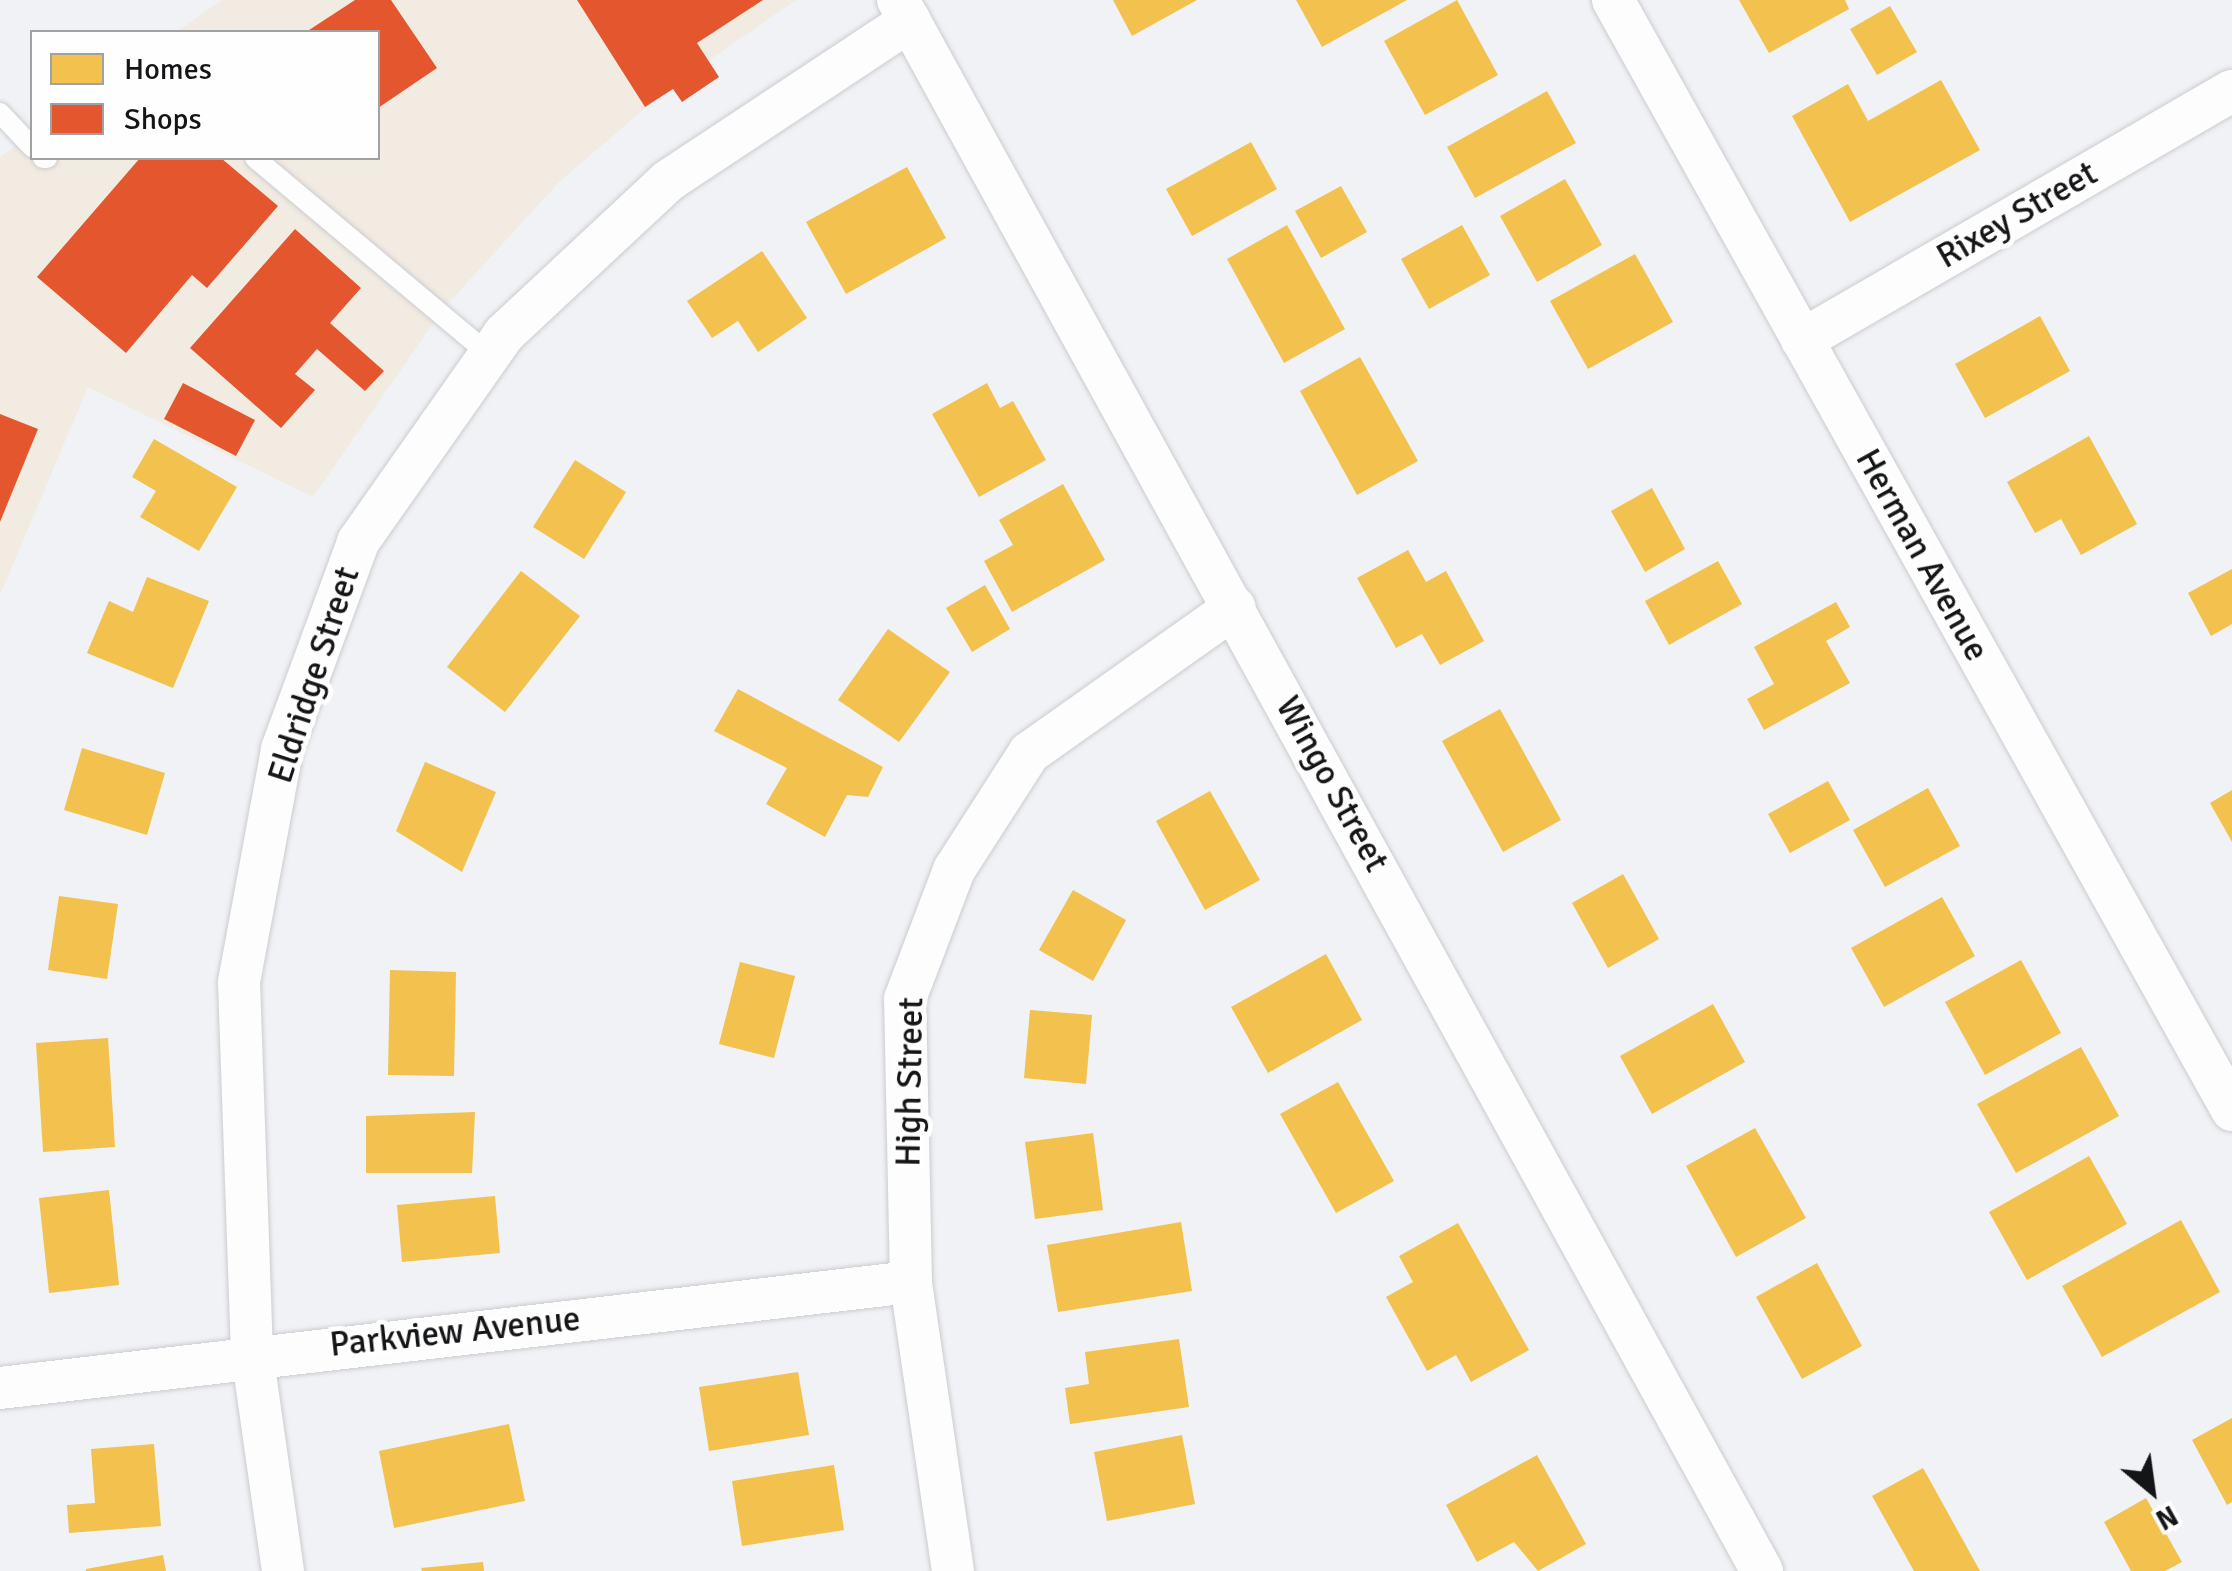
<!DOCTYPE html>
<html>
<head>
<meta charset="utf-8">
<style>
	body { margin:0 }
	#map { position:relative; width:2232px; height:1571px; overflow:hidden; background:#f0f2f5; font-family:Signika,sans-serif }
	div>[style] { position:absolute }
	.commercial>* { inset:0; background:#f2ebe2 }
	.homes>* { inset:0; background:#f2c14e }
	.shops>* { inset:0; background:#e4572e }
	.roads { filter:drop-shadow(0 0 2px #cbcccf) drop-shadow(0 0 2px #cbcccf) }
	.lane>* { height:20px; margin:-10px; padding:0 10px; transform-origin:10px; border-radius:10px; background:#fdfdfe }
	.street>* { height:42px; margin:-21px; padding:0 21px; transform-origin:21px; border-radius:21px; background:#fdfdfe }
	span { translate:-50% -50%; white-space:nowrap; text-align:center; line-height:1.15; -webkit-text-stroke:10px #fefefe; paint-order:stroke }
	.street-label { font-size:35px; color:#141517 }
	.legend { position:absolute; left:30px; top:30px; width:350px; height:130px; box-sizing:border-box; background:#fefefe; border:2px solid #a0a1a2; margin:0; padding:12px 18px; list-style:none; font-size:30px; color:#141517 }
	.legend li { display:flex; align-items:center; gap:20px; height:50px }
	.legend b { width:50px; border:2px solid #a0a1a2 }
	.north { position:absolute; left:2102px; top:1441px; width:100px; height:100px; -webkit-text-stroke:8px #fefefe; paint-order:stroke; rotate:151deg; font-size:28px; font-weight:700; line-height:40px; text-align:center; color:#141517 }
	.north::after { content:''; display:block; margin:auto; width:35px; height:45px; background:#141517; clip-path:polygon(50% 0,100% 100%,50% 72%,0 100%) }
</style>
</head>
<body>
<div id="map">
	<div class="commercial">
		<div style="clip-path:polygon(222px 0,796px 0,669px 88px,560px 181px,443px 309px,313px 497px,88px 387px,0 595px,0 157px,32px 134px,32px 158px,378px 158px,378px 32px,176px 32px)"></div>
	</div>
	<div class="homes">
		<div style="clip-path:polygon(1113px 0,1197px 0,1132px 36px)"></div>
		<div style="clip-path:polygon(1296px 0,1407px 0,1322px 47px)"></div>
		<div style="clip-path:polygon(1457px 0,1498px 75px,1425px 115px,1384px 41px)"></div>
		<div style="clip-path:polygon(1739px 0,1845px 0,1849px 9px,1769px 53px)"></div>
		<div style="clip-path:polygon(1890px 6px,1917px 52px,1877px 75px,1850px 29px)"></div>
		<div style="clip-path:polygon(1941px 80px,1980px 150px,1850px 222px,1792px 116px,1848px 84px,1868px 121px)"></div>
		<div style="clip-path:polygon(1547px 91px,1576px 143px,1475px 198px,1447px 147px)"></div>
		<div style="clip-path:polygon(1251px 142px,1277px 189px,1192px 236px,1166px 189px)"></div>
		<div style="clip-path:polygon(907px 167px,946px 238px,846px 294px,806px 222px)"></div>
		<div style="clip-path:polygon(1565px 179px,1602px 245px,1537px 282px,1500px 216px)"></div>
		<div style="clip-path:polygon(1341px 186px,1367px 232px,1321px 258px,1295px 211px)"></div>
		<div style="clip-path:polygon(1287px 225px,1345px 329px,1284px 363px,1227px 259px)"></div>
		<div style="clip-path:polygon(1462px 225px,1490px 275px,1429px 309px,1401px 259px)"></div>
		<div style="clip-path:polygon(762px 251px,807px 318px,758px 352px,738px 321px,712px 338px,687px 301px)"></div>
		<div style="clip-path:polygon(1635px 254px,1673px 322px,1588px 369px,1550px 301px)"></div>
		<div style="clip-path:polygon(2040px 316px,2070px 371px,1985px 418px,1955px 364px)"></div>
		<div style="clip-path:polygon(1360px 357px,1418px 461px,1357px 495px,1300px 391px)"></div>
		<div style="clip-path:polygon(987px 383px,1000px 408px,1013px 401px,1046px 460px,979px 497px,932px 414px)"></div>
		<div style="clip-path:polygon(2089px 436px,2137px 524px,2081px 555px,2061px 519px,2035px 533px,2007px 482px)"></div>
		<div style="clip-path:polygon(154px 439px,237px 487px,199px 551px,140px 517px,156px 491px,132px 477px)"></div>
		<div style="clip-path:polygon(575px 460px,626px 492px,584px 559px,533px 527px)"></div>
		<div style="clip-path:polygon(1063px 484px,1105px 560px,1012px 612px,984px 561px,1013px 545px,999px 520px)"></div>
		<div style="clip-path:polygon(1652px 488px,1685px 549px,1645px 572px,1611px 511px)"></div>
		<div style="clip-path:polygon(1408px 550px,1426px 582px,1446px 571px,1484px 641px,1440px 665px,1422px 634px,1396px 648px,1357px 578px)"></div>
		<div style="clip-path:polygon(1718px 561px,1742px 604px,1669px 645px,1645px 601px)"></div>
		<div style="clip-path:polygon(2232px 569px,2232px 624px,2211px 636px,2188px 593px)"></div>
		<div style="clip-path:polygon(521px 571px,580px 616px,505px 712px,447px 667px)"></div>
		<div style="clip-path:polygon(147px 577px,209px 601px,173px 688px,87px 653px,109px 601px,133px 612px)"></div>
		<div style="clip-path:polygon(985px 585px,1010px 629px,972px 652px,946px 608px)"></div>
		<div style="clip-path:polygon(1836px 602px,1850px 627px,1826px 641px,1850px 683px,1764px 730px,1747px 699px,1774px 684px,1754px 647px)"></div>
		<div style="clip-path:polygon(888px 629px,950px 672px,899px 742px,838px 700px)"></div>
		<div style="clip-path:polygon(738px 689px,883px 767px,868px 797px,847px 795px,825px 837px,766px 804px,787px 768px,714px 731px)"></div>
		<div style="clip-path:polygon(1500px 709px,1561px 820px,1503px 852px,1442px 741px)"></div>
		<div style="clip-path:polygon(82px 748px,165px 773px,147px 835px,64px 810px)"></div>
		<div style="clip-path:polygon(425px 762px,496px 792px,462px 872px,396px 831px)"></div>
		<div style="clip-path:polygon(1828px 781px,1850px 820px,1790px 853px,1768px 814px)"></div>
		<div style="clip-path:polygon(1928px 788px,1960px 846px,1885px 887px,1853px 830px)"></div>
		<div style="clip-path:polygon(2232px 790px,2232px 842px,2210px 803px)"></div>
		<div style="clip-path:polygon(1210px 791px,1260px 880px,1205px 910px,1156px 821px)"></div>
		<div style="clip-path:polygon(1623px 874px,1659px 939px,1608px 968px,1572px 903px)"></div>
		<div style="clip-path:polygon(1073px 890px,1126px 920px,1093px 981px,1039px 950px)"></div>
		<div style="clip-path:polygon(59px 896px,118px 904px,107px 979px,48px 970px)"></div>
		<div style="clip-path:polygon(1942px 897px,1975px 956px,1884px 1007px,1851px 948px)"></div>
		<div style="clip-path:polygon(1326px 954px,1362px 1020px,1268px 1073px,1231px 1007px)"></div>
		<div style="clip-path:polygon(2021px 960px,2061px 1033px,1985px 1075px,1945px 1002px)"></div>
		<div style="clip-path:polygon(740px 962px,795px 976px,774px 1058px,719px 1044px)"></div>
		<div style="clip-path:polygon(390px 970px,456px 972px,454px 1076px,388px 1075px)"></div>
		<div style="clip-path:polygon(1713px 1004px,1745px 1062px,1652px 1114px,1620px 1056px)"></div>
		<div style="clip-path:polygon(1030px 1010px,1092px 1015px,1086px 1084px,1024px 1078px)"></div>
		<div style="clip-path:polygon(108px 1038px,115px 1147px,43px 1152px,36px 1043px)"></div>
		<div style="clip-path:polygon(2081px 1047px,2119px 1116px,2016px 1173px,1977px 1104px)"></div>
		<div style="clip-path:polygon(1338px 1082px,1394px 1181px,1336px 1213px,1280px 1114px)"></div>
		<div style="clip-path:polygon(475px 1112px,472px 1173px,366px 1173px,366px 1116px)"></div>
		<div style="clip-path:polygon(1755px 1128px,1806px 1218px,1736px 1257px,1686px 1166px)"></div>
		<div style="clip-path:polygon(1093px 1133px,1103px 1210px,1035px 1219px,1025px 1142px)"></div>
		<div style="clip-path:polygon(2089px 1156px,2127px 1224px,2027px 1280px,1989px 1212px)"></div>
		<div style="clip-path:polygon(109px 1190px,119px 1285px,49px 1293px,39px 1198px)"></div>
		<div style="clip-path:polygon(495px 1196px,500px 1253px,402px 1262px,397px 1205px)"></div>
		<div style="clip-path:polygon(2181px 1220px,2220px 1292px,2102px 1357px,2062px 1286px)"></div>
		<div style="clip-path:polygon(1181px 1222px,1192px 1291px,1058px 1312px,1047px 1245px)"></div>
		<div style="clip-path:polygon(1458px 1223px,1529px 1350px,1471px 1382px,1456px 1355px,1427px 1371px,1386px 1297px,1413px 1282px,1399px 1256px)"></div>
		<div style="clip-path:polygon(1817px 1263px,1862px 1346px,1802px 1379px,1756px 1297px)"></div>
		<div style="clip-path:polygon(1179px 1339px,1189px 1407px,1070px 1424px,1065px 1388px,1089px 1384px,1085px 1352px)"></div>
		<div style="clip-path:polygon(798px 1372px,809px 1435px,709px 1451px,699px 1387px)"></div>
		<div style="clip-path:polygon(2232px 1418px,2232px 1502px,2227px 1505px,2192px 1440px)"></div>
		<div style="clip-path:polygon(509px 1424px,525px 1501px,394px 1528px,379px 1451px)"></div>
		<div style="clip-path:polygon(1182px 1435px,1195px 1504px,1107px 1521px,1094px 1452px)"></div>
		<div style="clip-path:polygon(154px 1444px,161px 1526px,69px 1533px,67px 1505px,95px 1503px,91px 1449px)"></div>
		<div style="clip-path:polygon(1537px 1455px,1586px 1544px,1538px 1571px,1514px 1542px,1477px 1562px,1446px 1505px)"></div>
		<div style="clip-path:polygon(834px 1465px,844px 1530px,742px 1546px,732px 1481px)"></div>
		<div style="clip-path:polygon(1923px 1468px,1980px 1571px,1914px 1571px,1872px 1496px)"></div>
		<div style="clip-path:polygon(2146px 1498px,2182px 1562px,2165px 1571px,2131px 1571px,2104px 1522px)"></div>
		<div style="clip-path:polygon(163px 1555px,166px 1571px,86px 1571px,86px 1569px)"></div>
		<div style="clip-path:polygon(483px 1562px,484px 1571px,422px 1571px,421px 1568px)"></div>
	</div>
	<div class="shops">
		<div style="clip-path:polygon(355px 0,391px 0,437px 68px,378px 108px,378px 32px,306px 32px)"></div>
		<div style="clip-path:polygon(577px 0,763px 0,697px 43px,719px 77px,682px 102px,673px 89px,645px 107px)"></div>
		<div style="clip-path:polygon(140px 158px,221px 158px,278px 206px,207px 288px,192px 275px,126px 353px,37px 277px)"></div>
		<div style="clip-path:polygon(295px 229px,361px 288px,330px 323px,384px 371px,365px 391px,317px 349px,295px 374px,315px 390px,281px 428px,190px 348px)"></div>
		<div style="clip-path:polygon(183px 383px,255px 420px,236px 456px,164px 419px)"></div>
		<div style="clip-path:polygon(0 414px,38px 429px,0 522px)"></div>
	</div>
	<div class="roads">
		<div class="lane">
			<div style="left:0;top:113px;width:47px;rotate:46.7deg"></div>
			<div style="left:43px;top:158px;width:4px"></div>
			<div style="left:255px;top:158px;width:307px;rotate:40deg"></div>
		</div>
		<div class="street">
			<div style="left:898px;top:0;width:1793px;rotate:61.19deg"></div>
			<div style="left:1613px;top:0;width:1271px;rotate:60.85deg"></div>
			<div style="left:1802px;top:340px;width:497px;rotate:-30.1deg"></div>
			<div style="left:0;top:1388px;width:917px;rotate:-6.64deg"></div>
			<div style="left:283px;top:1571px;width:219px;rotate:-98.1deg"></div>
			<div style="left:252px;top:1354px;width:372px;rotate:-92deg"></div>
			<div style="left:239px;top:982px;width:237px;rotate:-79.5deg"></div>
			<div style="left:282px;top:749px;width:221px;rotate:-69.8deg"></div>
			<div style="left:358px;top:542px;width:254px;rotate:-54.9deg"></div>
			<div style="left:504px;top:334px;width:224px;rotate:-43deg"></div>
			<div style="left:668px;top:181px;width:290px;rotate:-33.5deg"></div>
			<div style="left:953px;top:1571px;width:292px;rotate:-98.3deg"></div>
			<div style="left:911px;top:1282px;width:283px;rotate:-91.2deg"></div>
			<div style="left:905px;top:999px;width:138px;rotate:-69.2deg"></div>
			<div style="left:954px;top:870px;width:139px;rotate:-57.3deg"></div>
			<div style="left:1029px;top:753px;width:252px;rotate:-35.3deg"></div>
		</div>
	</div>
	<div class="street-label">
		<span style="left:2017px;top:215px;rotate:-30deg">Rixey Street</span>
		<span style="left:1922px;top:555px;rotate:61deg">Herman Avenue</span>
		<span style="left:314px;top:675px;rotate:-72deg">Eldridge Street</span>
		<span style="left:1332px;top:784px;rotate:61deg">Wingo Street</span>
		<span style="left:910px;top:1082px;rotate:-89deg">High Street</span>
		<span style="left:455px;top:1332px;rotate:-6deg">Parkview Avenue</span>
	</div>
	<ul class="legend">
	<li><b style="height:28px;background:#f2c14e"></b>Homes</li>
	<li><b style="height:28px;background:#e4572e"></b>Shops</li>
	</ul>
	<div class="north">N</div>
</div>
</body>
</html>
